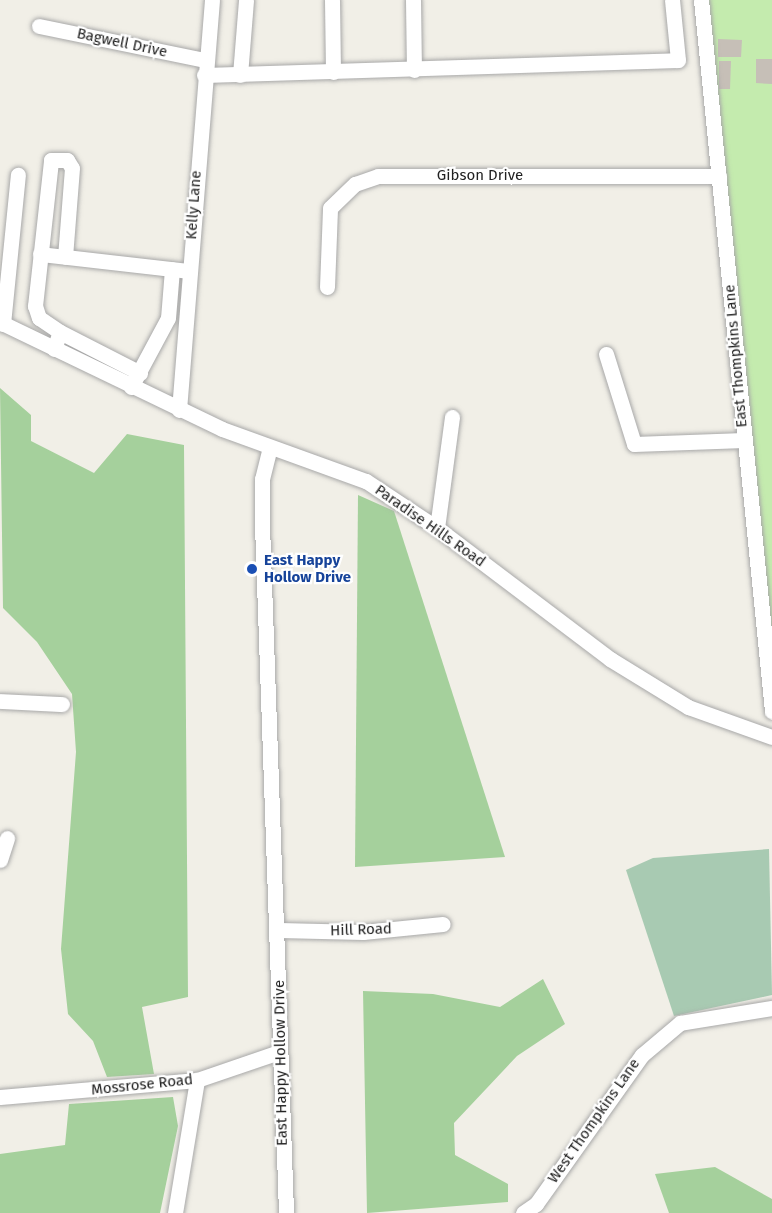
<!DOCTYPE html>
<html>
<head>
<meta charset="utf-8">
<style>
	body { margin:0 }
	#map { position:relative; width:772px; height:1213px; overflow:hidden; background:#f1efe7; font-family:"Fira Sans",sans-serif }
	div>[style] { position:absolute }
	.grass>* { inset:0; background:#c4ebae }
	.forest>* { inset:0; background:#a5d09c }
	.cemetery>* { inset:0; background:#a8cab2 }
	.building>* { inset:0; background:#c6bfb7 }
	.roads { filter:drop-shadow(0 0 2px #a8a8a8) drop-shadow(0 0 2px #a8a8a8) }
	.minor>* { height:15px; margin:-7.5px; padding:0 7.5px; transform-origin:7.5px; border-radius:7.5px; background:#fff }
	.dots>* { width:16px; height:16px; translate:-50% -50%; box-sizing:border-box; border:3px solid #fff; border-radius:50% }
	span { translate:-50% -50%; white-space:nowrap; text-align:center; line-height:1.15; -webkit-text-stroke:4.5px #fff; paint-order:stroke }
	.street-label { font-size:15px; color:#212121 }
	.transit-label { font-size:15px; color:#164399; font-weight:700 }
	.left { translate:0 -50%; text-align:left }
</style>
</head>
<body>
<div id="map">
	<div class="grass">
		<div style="clip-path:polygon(705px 0,772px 0,772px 638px)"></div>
	</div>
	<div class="forest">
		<div style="clip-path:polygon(0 388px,31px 415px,31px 441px,94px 473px,127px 434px,184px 445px,188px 997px,142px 1007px,154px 1074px,107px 1077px,93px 1041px,68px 1014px,61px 949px,76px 752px,72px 694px,37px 642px,3px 608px)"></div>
		<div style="clip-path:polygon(358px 495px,394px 511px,505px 857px,355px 867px)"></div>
		<div style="clip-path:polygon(543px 979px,565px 1024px,517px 1056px,454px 1123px,455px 1155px,508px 1184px,508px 1202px,367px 1213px,363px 991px,433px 994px,500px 1007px)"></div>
		<div style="clip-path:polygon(173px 1097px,178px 1126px,160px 1213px,0 1213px,0 1154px,65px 1145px,69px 1104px)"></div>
		<div style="clip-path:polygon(715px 1167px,772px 1199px,772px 1213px,669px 1213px,655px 1174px)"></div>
	</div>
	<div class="cemetery">
		<div style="clip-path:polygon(769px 849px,772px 995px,674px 1016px,626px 870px,653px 858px)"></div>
	</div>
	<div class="building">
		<div style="clip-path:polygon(718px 39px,742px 40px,741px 57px,718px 57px)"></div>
		<div style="clip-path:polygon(756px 59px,772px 59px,772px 84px,756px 83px)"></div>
		<div style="clip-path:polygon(719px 61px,731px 61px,730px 89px,719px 89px)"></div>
	</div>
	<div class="roads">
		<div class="minor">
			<div style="left:332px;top:0;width:72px;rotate:89.2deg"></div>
			<div style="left:413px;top:0;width:70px;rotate:89.2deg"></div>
			<div style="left:701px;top:0;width:715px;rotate:84.3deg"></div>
			<div style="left:39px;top:26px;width:169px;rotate:11.6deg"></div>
			<div style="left:204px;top:75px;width:474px;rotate:-1.8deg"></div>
			<div style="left:678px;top:60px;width:60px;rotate:-95.7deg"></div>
			<div style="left:240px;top:75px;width:75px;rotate:-85.4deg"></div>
			<div style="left:40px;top:254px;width:150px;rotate:6.5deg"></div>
			<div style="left:327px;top:287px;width:79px;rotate:-87.8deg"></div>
			<div style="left:330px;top:208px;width:35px;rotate:-44deg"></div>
			<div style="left:355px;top:184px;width:24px;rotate:-19deg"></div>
			<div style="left:378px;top:176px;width:341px"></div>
			<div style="left:0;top:322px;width:246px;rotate:25.7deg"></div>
			<div style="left:222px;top:429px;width:153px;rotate:19.9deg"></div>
			<div style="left:366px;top:481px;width:85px;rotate:33.5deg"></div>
			<div style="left:437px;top:528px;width:217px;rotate:37.1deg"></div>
			<div style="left:610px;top:659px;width:92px;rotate:31.6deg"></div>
			<div style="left:688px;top:707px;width:89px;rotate:19.7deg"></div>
			<div style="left:3px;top:324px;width:150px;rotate:-84.3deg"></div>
			<div style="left:60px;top:332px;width:90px;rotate:27.1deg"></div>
			<div style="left:54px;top:349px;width:18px;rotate:-71deg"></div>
			<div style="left:60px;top:332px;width:25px;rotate:-146deg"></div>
			<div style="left:39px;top:318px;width:13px;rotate:-108deg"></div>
			<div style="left:35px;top:306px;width:147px;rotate:-83.7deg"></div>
			<div style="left:51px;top:160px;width:16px"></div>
			<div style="left:67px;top:160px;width:9px;rotate:58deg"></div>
			<div style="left:72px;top:168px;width:89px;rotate:94.5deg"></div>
			<div style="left:606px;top:354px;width:94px;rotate:72.7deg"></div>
			<div style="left:634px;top:444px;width:110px;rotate:-2.1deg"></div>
			<div style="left:131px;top:387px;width:78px;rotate:-61.8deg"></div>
			<div style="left:168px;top:318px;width:49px;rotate:-85.3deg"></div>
			<div style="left:179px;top:410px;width:411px;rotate:-85.4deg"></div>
			<div style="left:270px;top:447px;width:33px;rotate:104deg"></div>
			<div style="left:262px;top:479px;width:46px;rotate:90deg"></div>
			<div style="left:262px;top:525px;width:688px;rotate:88deg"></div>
			<div style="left:437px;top:528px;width:112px;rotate:-82.3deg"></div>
			<div style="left:0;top:701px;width:62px;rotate:2.8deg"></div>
			<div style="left:0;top:860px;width:23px;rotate:-72deg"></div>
			<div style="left:279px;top:930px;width:84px;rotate:1.4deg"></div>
			<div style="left:363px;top:932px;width:80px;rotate:-5.7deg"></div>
			<div style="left:0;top:1097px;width:198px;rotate:-4.9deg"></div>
			<div style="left:197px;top:1080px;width:87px;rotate:-18.9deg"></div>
			<div style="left:175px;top:1213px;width:135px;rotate:-80.6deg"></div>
			<div style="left:523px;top:1213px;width:16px;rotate:-35deg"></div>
			<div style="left:536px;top:1204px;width:183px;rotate:-54.6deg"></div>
			<div style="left:642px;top:1055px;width:50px;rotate:-40.1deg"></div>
			<div style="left:680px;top:1023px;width:93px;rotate:-9.3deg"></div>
		</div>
	</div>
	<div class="dots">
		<div style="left:252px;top:569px;background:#1a4fb4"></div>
	</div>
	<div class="street-label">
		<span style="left:122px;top:43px;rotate:12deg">Bagwell Drive</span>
		<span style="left:480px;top:176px">Gibson Drive</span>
		<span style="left:194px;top:205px;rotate:-86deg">Kelly Lane</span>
		<span style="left:736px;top:356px;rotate:-95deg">East Thompkins Lane</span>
		<span style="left:430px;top:526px;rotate:35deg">Paradise Hills Road</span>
		<span style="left:361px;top:930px;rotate:-2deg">Hill Road</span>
		<span style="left:281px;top:1063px;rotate:-91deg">East Happy Hollow Drive</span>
		<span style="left:142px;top:1085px;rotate:-6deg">Mossrose Road</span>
		<span style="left:594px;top:1121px;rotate:-55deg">West Thompkins Lane</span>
	</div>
	<div class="transit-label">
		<span class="left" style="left:264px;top:569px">East Happy<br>Hollow Drive</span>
	</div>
</div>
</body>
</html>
